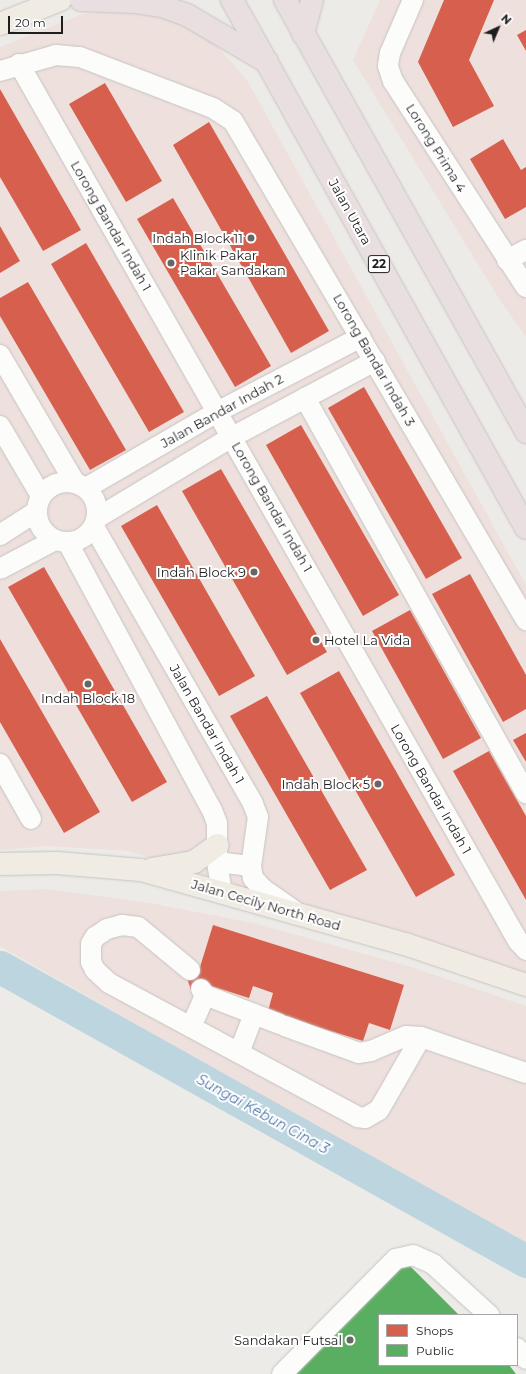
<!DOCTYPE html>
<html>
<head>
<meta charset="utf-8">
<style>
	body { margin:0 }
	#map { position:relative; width:526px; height:1374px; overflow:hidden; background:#edebe7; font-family:Montserrat,sans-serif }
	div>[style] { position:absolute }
	.commercial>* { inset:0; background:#eee0dd }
	.shops>* { inset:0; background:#d6604d }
	.public>* { inset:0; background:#5aae61 }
	.river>* { height:33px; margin:-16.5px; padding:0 16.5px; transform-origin:16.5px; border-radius:16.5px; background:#bcd5df }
	.roads { filter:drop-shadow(0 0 1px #c5c4c3) drop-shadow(0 0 1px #c5c4c3) }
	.minor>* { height:20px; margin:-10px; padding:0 10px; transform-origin:10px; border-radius:10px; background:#fcfcfb }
	.minor>.ring { margin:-10px; padding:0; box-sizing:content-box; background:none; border:20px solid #fcfcfb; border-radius:50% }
	.major>* { height:22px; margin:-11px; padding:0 11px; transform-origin:11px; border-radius:11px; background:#f0ece4 }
	.highway>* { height:22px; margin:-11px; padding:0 11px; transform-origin:11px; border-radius:11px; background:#eadfe0 }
	.dots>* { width:11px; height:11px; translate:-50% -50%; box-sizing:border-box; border:2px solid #fff; border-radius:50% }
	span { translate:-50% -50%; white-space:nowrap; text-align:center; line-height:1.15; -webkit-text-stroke:4px #fff; paint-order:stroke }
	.shield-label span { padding:1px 3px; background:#fff; border:1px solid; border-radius:3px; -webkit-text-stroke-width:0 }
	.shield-label { font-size:12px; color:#1e1e1e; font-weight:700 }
	.street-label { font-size:13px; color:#1e1e1e }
	.poi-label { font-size:13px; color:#1e1e1e }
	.right { translate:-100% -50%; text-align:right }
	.left { translate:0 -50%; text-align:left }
	.water-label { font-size:14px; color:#4e77ab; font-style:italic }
	.legend { position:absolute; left:378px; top:1314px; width:140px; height:52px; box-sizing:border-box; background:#fff; border:1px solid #a5a5a5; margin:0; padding:5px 7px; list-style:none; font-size:12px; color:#1e1e1e }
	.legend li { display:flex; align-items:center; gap:8px; height:20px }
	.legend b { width:20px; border:1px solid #a5a5a5 }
	.north { position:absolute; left:478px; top:8px; width:40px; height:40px; -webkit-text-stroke:3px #fff; paint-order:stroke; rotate:44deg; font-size:11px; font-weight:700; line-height:16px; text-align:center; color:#1e1e1e }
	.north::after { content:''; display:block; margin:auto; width:14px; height:18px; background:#1e1e1e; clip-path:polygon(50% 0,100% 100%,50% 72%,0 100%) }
	.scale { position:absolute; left:8px; top:16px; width:55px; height:18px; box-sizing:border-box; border:2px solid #1e1e1e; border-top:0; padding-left:5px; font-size:12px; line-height:14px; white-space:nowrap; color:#1e1e1e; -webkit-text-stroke:3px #fff; paint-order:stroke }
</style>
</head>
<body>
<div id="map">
	<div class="commercial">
		<div style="clip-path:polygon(380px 0,526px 0,526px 337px,501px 302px,353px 60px)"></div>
		<div style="clip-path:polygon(124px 11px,165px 17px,214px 42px,247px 80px,526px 585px,526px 977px,128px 851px,47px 846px,0 850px,0 47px,82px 14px)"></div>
		<div style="clip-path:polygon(47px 889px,150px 903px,253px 923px,408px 966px,526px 1006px,526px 1243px,366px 1156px,0 946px,0 891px)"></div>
	</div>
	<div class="shops">
		<div style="clip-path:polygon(444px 0,494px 0,469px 60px,494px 106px,453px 127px,418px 62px)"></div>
		<div style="clip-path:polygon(526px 30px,526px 51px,517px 35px)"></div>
		<div style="clip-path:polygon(105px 83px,162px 181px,126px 202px,69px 104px)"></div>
		<div style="clip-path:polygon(0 89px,81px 230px,43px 251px,0 177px)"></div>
		<div style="clip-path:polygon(209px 122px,329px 331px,291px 353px,173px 145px)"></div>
		<div style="clip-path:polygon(503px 139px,521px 170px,526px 167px,526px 207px,505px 219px,470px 159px)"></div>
		<div style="clip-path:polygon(173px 198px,271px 366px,235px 387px,137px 219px)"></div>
		<div style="clip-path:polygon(0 226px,20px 261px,0 273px)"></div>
		<div style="clip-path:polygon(86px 243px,184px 412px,149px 432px,51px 264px)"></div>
		<div style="clip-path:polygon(28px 282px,126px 450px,90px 470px,0 316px,0 298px)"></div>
		<div style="clip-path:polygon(364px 387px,462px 558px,426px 579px,328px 408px)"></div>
		<div style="clip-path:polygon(301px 425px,399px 595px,363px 616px,266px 445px)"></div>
		<div style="clip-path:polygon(221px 469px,327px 652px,287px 675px,182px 491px)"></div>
		<div style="clip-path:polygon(157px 505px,255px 676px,219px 696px,121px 526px)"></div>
		<div style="clip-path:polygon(44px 567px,167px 782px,132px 802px,8px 587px)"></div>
		<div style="clip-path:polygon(470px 574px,526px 675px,526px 709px,503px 722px,432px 594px)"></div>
		<div style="clip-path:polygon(410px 610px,481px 738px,443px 759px,372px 631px)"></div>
		<div style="clip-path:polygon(0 639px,100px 812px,64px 833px,0 722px)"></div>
		<div style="clip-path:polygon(339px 671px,455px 875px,416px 897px,300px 693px)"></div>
		<div style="clip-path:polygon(267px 696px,367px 870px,330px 890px,230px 716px)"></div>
		<div style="clip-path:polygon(526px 733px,526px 762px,513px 740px)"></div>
		<div style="clip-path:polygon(489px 751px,526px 816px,526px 900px,453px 771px)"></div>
		<div style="clip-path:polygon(213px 925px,404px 985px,390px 1030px,369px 1023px,363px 1041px,288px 1018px,268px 1011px,273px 993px,253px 986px,249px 998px,211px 986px,192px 993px,185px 972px,200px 967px)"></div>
	</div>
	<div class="public">
		<div style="clip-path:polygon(403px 1259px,459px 1315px,379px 1315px,379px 1365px,509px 1365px,516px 1374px,287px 1374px)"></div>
	</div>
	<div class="river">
		<div style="left:0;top:967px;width:603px;rotate:29.2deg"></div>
	</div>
	<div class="roads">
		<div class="minor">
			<div style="left:413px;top:0;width:58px;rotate:113.5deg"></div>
			<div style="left:390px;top:53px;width:13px;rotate:99deg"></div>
			<div style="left:388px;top:66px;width:16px;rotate:72deg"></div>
			<div style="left:393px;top:81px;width:245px;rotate:57.2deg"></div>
			<div style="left:19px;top:64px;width:1009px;rotate:60.36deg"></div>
			<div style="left:518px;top:941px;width:12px;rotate:48deg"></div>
			<div style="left:0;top:71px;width:58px;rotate:-15.9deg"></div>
			<div style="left:56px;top:55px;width:24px;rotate:5deg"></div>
			<div style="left:80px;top:57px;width:142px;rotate:21deg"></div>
			<div style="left:213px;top:108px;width:24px;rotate:33deg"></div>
			<div style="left:233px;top:121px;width:579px;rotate:59.58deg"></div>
			<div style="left:507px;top:260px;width:21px;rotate:-28deg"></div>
			<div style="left:0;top:355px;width:148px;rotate:59.6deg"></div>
			<div style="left:305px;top:398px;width:453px;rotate:60.8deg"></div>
			<div style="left:0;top:426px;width:81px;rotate:59.6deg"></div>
			<div class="ring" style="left:37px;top:482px;width:40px;height:40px"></div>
			<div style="left:86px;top:488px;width:151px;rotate:-30.1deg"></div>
			<div style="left:217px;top:412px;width:162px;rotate:-27.5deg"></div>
			<div style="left:97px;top:518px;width:157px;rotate:-31deg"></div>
			<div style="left:232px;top:437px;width:162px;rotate:-28deg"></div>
			<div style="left:94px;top:527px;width:319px;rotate:60.1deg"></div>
			<div style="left:253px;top:804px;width:14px;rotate:69deg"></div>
			<div style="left:258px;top:817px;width:49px;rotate:98.1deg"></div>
			<div style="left:251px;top:866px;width:12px;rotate:81deg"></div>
			<div style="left:253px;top:878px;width:15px;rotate:48deg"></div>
			<div style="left:263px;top:889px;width:38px;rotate:35deg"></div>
			<div style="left:0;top:535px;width:44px;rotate:-33deg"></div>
			<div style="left:68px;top:543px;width:303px;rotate:61.7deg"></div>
			<div style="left:212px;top:810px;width:14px;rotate:69deg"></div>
			<div style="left:217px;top:823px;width:39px;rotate:90deg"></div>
			<div style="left:217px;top:862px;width:31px;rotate:81deg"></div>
			<div style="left:0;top:569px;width:62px;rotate:-27.8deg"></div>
			<div style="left:0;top:764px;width:63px;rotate:60.6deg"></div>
			<div style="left:217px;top:862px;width:34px;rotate:7deg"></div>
			<div style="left:190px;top:970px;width:67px;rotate:-140.4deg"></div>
			<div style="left:138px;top:927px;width:16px;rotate:-173deg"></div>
			<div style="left:122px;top:925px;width:16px;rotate:165deg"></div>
			<div style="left:107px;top:929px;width:14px;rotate:146deg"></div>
			<div style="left:95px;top:937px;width:8px;rotate:120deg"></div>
			<div style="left:91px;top:944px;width:18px;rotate:90deg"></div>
			<div style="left:91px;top:962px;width:9px;rotate:63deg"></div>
			<div style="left:95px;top:970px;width:19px;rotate:43deg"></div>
			<div style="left:109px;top:983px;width:283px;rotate:28.3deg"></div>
			<div style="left:358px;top:1117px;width:7px;rotate:8deg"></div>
			<div style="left:365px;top:1118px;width:16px;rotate:-30deg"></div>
			<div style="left:379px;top:1110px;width:84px;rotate:-60.1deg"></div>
			<div style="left:421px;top:1037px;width:15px;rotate:-176deg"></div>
			<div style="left:406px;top:1036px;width:38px;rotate:157deg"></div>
			<div style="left:371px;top:1051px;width:12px;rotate:171deg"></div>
			<div style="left:359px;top:1053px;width:79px;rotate:-160deg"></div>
			<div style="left:201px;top:989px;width:7px;rotate:56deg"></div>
			<div style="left:205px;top:995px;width:80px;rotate:21.1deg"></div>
			<div style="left:191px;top:1027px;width:35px;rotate:-66deg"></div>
			<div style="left:421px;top:1037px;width:111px;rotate:18.9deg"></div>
			<div style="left:239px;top:1053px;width:42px;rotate:-69deg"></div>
			<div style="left:517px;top:1348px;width:14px;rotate:51deg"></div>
			<div style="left:282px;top:1374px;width:162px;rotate:-45.3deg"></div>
			<div style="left:396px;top:1259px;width:17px;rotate:-13deg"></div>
			<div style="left:413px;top:1255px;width:22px;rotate:24deg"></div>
			<div style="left:433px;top:1264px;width:76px;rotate:42.3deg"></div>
		</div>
		<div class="major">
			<div style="left:0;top:24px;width:65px;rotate:-21.8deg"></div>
			<div style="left:0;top:864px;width:57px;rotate:-1deg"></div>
			<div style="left:57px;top:863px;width:84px;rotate:4.8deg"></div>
			<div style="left:141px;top:870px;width:277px;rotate:15.7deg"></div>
			<div style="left:408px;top:945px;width:125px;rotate:18.7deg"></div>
			<div style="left:152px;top:869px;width:43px;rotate:-9.5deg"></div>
			<div style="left:194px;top:862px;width:29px;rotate:-36deg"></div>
		</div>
		<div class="highway">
			<div style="left:81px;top:0;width:55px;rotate:2.1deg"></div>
			<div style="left:136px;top:2px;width:26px;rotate:9deg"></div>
			<div style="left:162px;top:6px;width:27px;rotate:20deg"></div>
			<div style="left:187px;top:15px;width:93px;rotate:30.4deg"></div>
			<div style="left:232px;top:0;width:604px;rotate:60.89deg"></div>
			<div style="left:285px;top:0;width:495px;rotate:60.8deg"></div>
			<div style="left:303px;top:34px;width:35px;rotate:-75deg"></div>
		</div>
	</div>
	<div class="dots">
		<div style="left:251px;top:238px;background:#666664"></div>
		<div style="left:171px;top:263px;background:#666664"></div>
		<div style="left:254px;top:572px;background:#666664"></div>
		<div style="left:316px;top:640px;background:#666664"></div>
		<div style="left:88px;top:684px;background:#666664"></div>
		<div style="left:378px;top:784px;background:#666664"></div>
		<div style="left:350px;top:1340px;background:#666664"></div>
	</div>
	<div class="shield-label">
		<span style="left:379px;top:264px">22</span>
	</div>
	<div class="street-label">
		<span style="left:436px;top:148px;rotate:58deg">Lorong Prima 4</span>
		<span style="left:350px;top:212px;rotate:61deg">Jalan Utara</span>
		<span style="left:111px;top:226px;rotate:60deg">Lorong Bandar Indah 1</span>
		<span style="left:374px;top:360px;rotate:60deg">Lorong Bandar Indah 3</span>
		<span style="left:222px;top:411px;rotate:-29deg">Jalan Bandar Indah 2</span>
		<span style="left:272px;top:507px;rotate:60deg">Lorong Bandar Indah 1</span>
		<span style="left:207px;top:724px;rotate:60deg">Jalan Bandar Indah 1</span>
		<span style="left:431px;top:789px;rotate:60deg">Lorong Bandar Indah 1</span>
		<span style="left:266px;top:905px;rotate:16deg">Jalan Cecily North Road</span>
	</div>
	<div class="poi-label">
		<span class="right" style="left:243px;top:238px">Indah Block 11</span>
		<span class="left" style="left:180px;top:263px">Klinik Pakar<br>Pakar Sandakan</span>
		<span class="right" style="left:246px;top:572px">Indah Block 9</span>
		<span class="left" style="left:324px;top:640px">Hotel La Vida</span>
		<span style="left:88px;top:698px">Indah Block 18</span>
		<span class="right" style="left:370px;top:784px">Indah Block 5</span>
		<span class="right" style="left:342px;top:1340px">Sandakan Futsal</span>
	</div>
	<div class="water-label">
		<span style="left:263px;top:1114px;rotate:29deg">Sungai Kebun Cina 3</span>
	</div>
	<ul class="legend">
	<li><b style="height:11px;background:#d6604d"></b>Shops</li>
	<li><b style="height:11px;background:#5aae61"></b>Public</li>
	</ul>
	<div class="north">N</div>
	<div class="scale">20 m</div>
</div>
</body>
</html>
